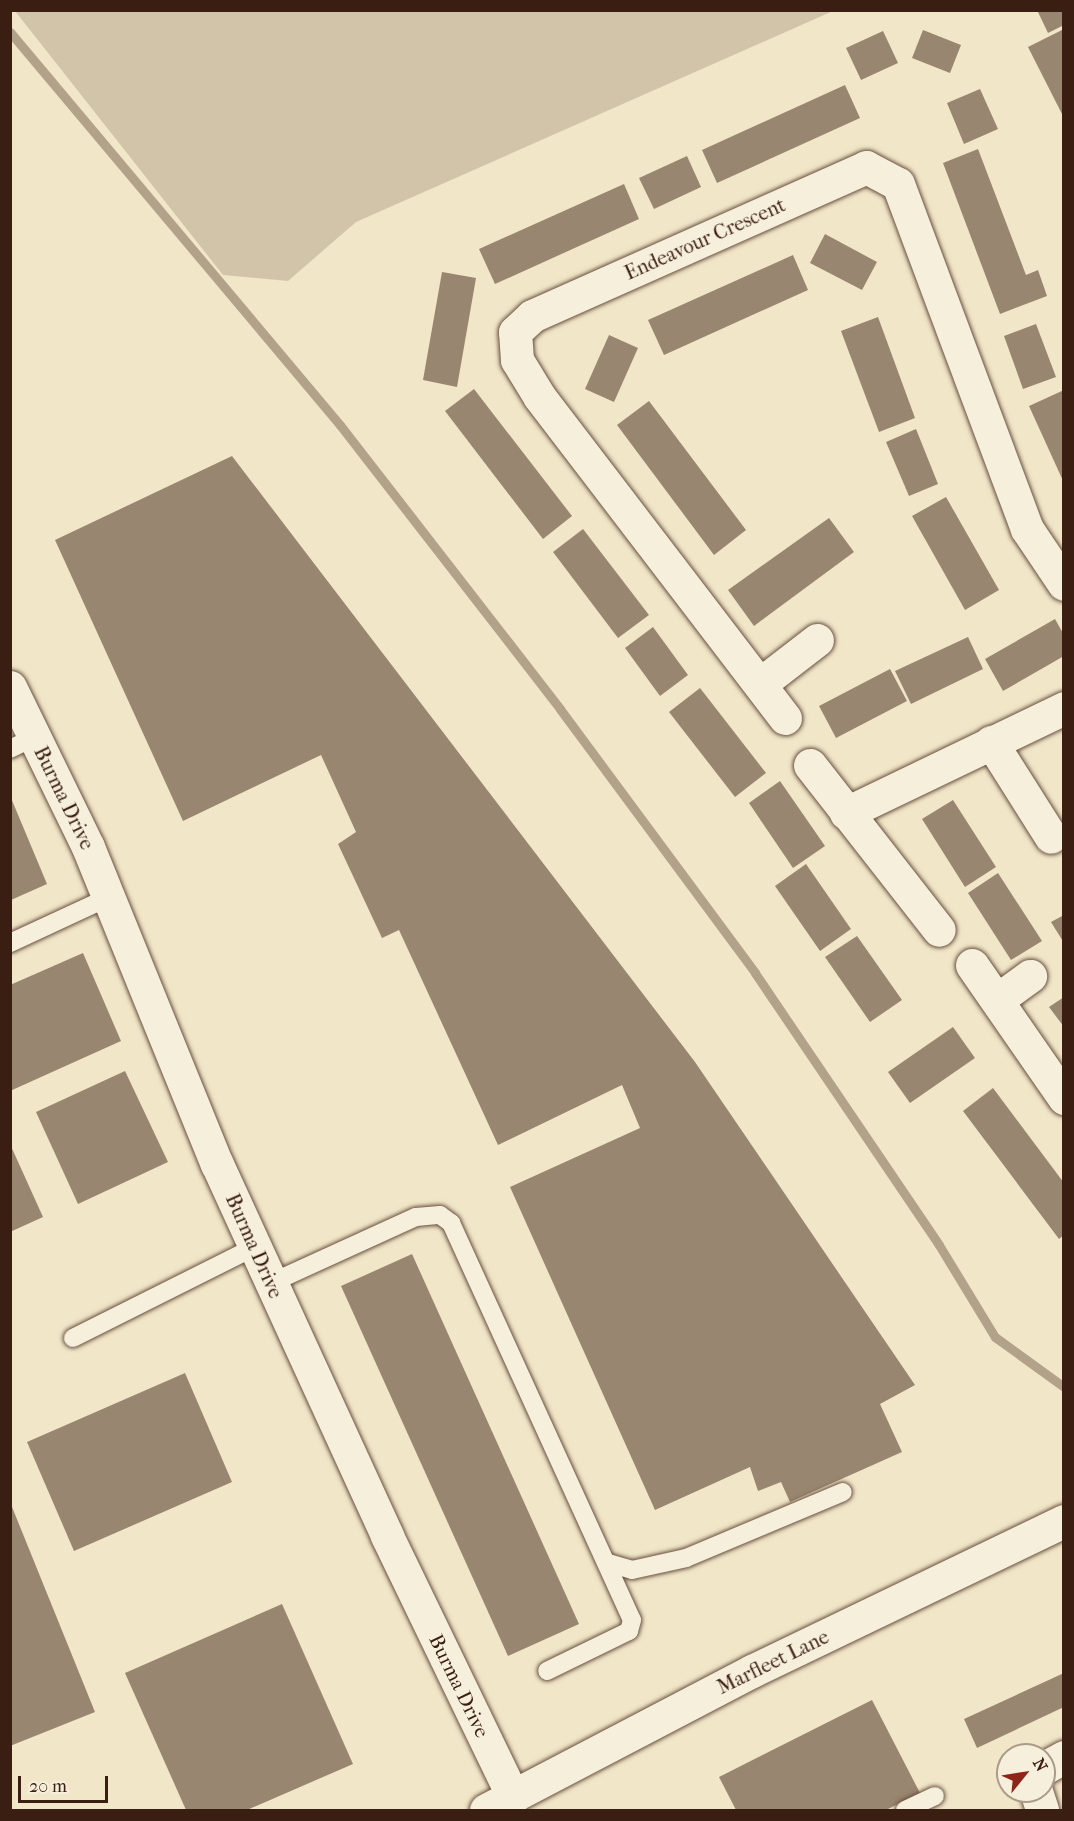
<!DOCTYPE html>
<html>
<head>
<meta charset="utf-8">
<style>
	body { margin:0 }
	#map { position:relative; width:1074px; height:1821px; overflow:hidden; background:#f1e6c8; font-family:"IM FELL French Canon",serif }
	div>[style] { position:absolute }
	.green>* { inset:0; background:#d2c4a9 }
	.stream>* { height:9px; margin:-4.5px; padding:0 4.5px; transform-origin:4.5px; border-radius:4.5px; background:#b3a28a }
	.building>* { inset:0; background:#998670 }
	.roads { filter:drop-shadow(0 0 2px #68503f) drop-shadow(0 0 2px #68503f) }
	.lane>* { height:18px; margin:-9px; padding:0 9px; transform-origin:9px; border-radius:9px; background:#f6efdb }
	.street>* { height:33px; margin:-16.5px; padding:0 16.5px; transform-origin:16.5px; border-radius:16.5px; background:#f6efdb }
	.secondary>* { height:33px; margin:-16.5px; padding:0 16.5px; transform-origin:16.5px; border-radius:16.5px; background:#f6efdb }
	span { translate:-50% -50%; white-space:nowrap; text-align:center; line-height:1.15; -webkit-text-stroke:6px #f6efdb; paint-order:stroke }
	.street-label { font-size:20px; color:#3a1e11 }
	.frame { position:absolute; inset:0; border:12px solid #3a1e11; pointer-events:none }
	.north { position:absolute; left:996px; top:1743px; width:60px; height:60px; box-sizing:border-box; background:#f6efdb; border:2px solid #ab9b8a; border-radius:50%; rotate:60deg; font-size:16px; font-weight:700; line-height:24px; text-align:center; color:#3a1e11 }
	.north::after { content:''; display:block; margin:auto; width:21px; height:27px; background:#8f2418; clip-path:polygon(50% 0,100% 100%,50% 72%,0 100%) }
	.scale { position:absolute; left:18px; top:1776px; width:90px; height:27px; box-sizing:border-box; border:3px solid #3a1e11; border-top:0; padding-left:8px; font-size:18px; line-height:21px; white-space:nowrap; color:#3a1e11; -webkit-text-stroke:4px #f6efdb; paint-order:stroke }
</style>
</head>
<body>
<div id="map">
	<div class="green">
		<div style="clip-path:polygon(15px 11px,833px 11px,356px 222px,288px 281px,223px 275px)"></div>
	</div>
	<div class="stream">
		<div style="left:10px;top:32px;width:513px;rotate:49.98deg"></div>
		<div style="left:340px;top:425px;width:359px;rotate:52.2deg"></div>
		<div style="left:560px;top:709px;width:328px;rotate:53.5deg"></div>
		<div style="left:755px;top:973px;width:328px;rotate:55.9deg"></div>
		<div style="left:939px;top:1245px;width:108px;rotate:58.7deg"></div>
		<div style="left:995px;top:1337px;width:85px;rotate:35.9deg"></div>
	</div>
	<div class="building">
		<div style="clip-path:polygon(1037px 10px,1064px 10px,1064px 25px,1048px 33px)"></div>
		<div style="clip-path:polygon(923px 30px,961px 45px,950px 73px,912px 58px)"></div>
		<div style="clip-path:polygon(1062px 30px,1064px 34px,1064px 118px,1028px 47px)"></div>
		<div style="clip-path:polygon(883px 31px,898px 63px,861px 80px,846px 48px)"></div>
		<div style="clip-path:polygon(845px 85px,860px 118px,717px 183px,702px 150px)"></div>
		<div style="clip-path:polygon(980px 89px,998px 129px,964px 144px,947px 103px)"></div>
		<div style="clip-path:polygon(978px 149px,1026px 275px,1038px 270px,1047px 296px,1000px 314px,943px 163px)"></div>
		<div style="clip-path:polygon(687px 156px,701px 187px,654px 209px,639px 178px)"></div>
		<div style="clip-path:polygon(624px 184px,639px 219px,495px 284px,479px 249px)"></div>
		<div style="clip-path:polygon(825px 234px,877px 262px,862px 290px,810px 263px)"></div>
		<div style="clip-path:polygon(793px 255px,808px 290px,664px 355px,648px 320px)"></div>
		<div style="clip-path:polygon(442px 272px,476px 278px,457px 387px,423px 380px)"></div>
		<div style="clip-path:polygon(878px 317px,915px 418px,879px 432px,841px 331px)"></div>
		<div style="clip-path:polygon(1036px 324px,1056px 377px,1023px 389px,1004px 336px)"></div>
		<div style="clip-path:polygon(609px 335px,638px 348px,614px 402px,585px 389px)"></div>
		<div style="clip-path:polygon(474px 389px,572px 516px,543px 539px,445px 411px)"></div>
		<div style="clip-path:polygon(1064px 390px,1064px 483px,1029px 406px)"></div>
		<div style="clip-path:polygon(649px 401px,746px 530px,714px 555px,617px 425px)"></div>
		<div style="clip-path:polygon(916px 429px,938px 484px,909px 496px,886px 442px)"></div>
		<div style="clip-path:polygon(232px 456px,695px 1062px,915px 1385px,880px 1404px,902px 1452px,790px 1502px,781px 1482px,758px 1491px,750px 1467px,655px 1510px,510px 1187px,640px 1128px,622px 1085px,498px 1145px,399px 930px,382px 938px,338px 844px,356px 832px,321px 755px,183px 821px,55px 540px)"></div>
		<div style="clip-path:polygon(946px 497px,999px 590px,965px 610px,912px 516px)"></div>
		<div style="clip-path:polygon(829px 518px,854px 552px,754px 626px,728px 590px)"></div>
		<div style="clip-path:polygon(583px 529px,649px 615px,618px 638px,553px 552px)"></div>
		<div style="clip-path:polygon(1055px 619px,1064px 635px,1064px 656px,1003px 691px,985px 659px)"></div>
		<div style="clip-path:polygon(653px 627px,688px 675px,660px 696px,625px 648px)"></div>
		<div style="clip-path:polygon(968px 637px,983px 669px,911px 704px,895px 671px)"></div>
		<div style="clip-path:polygon(890px 669px,907px 701px,836px 738px,819px 706px)"></div>
		<div style="clip-path:polygon(700px 688px,766px 773px,735px 797px,669px 712px)"></div>
		<div style="clip-path:polygon(780px 781px,825px 846px,793px 868px,749px 803px)"></div>
		<div style="clip-path:polygon(11px 798px,47px 884px,11px 900px)"></div>
		<div style="clip-path:polygon(953px 800px,996px 867px,965px 887px,922px 819px)"></div>
		<div style="clip-path:polygon(806px 864px,851px 929px,820px 951px,775px 886px)"></div>
		<div style="clip-path:polygon(998px 873px,1042px 941px,1011px 960px,968px 893px)"></div>
		<div style="clip-path:polygon(1064px 915px,1064px 943px,1051px 922px)"></div>
		<div style="clip-path:polygon(857px 936px,902px 1000px,870px 1022px,825px 957px)"></div>
		<div style="clip-path:polygon(83px 953px,121px 1041px,10px 1091px,10px 985px)"></div>
		<div style="clip-path:polygon(1064px 997px,1064px 1027px,1049px 1007px)"></div>
		<div style="clip-path:polygon(953px 1027px,975px 1058px,910px 1103px,888px 1072px)"></div>
		<div style="clip-path:polygon(125px 1071px,168px 1162px,78px 1204px,36px 1112px)"></div>
		<div style="clip-path:polygon(993px 1088px,1064px 1183px,1064px 1235px,1059px 1239px,963px 1111px)"></div>
		<div style="clip-path:polygon(10px 1144px,43px 1217px,10px 1232px)"></div>
		<div style="clip-path:polygon(412px 1254px,579px 1624px,508px 1656px,341px 1286px)"></div>
		<div style="clip-path:polygon(185px 1373px,232px 1482px,74px 1551px,27px 1442px)"></div>
		<div style="clip-path:polygon(10px 1502px,95px 1712px,10px 1746px)"></div>
		<div style="clip-path:polygon(282px 1604px,353px 1764px,247px 1810px,186px 1810px,125px 1673px)"></div>
		<div style="clip-path:polygon(1064px 1673px,1064px 1707px,977px 1748px,964px 1719px)"></div>
		<div style="clip-path:polygon(872px 1700px,920px 1793px,886px 1810px,736px 1810px,719px 1777px)"></div>
	</div>
	<div class="roads">
		<div class="lane">
			<div style="left:10px;top:749px;width:28px;rotate:-26deg"></div>
			<div style="left:10px;top:943px;width:109px;rotate:-24.9deg"></div>
			<div style="left:271px;top:1283px;width:159px;rotate:-24.5deg"></div>
			<div style="left:416px;top:1217px;width:24px;rotate:-5deg"></div>
			<div style="left:440px;top:1215px;width:14px;rotate:36deg"></div>
			<div style="left:451px;top:1223px;width:436px;rotate:65.5deg"></div>
			<div style="left:632px;top:1620px;width:11px;rotate:105deg"></div>
			<div style="left:629px;top:1631px;width:91px;rotate:154deg"></div>
			<div style="left:73px;top:1338px;width:203px;rotate:-26.6deg"></div>
			<div style="left:608px;top:1563px;width:25px;rotate:16deg"></div>
			<div style="left:632px;top:1570px;width:55px;rotate:-12.5deg"></div>
			<div style="left:686px;top:1558px;width:170px;rotate:-22.8deg"></div>
			<div style="left:905px;top:1810px;width:33px;rotate:-25deg"></div>
		</div>
		<div class="street">
			<div style="left:760px;top:684px;width:72px;rotate:-37.7deg"></div>
			<div style="left:10px;top:687px;width:178px;rotate:64deg"></div>
			<div style="left:88px;top:847px;width:342px;rotate:67.9deg"></div>
			<div style="left:217px;top:1164px;width:409px;rotate:65.4deg"></div>
			<div style="left:387px;top:1536px;width:290px;rotate:64.2deg"></div>
			<div style="left:785px;top:718px;width:405px;rotate:-127.4deg"></div>
			<div style="left:539px;top:396px;width:42px;rotate:-121.4deg"></div>
			<div style="left:517px;top:360px;width:28px;rotate:-94deg"></div>
			<div style="left:515px;top:332px;width:23px;rotate:-43deg"></div>
			<div style="left:532px;top:316px;width:366px;rotate:-24deg"></div>
			<div style="left:866px;top:167px;width:36px;rotate:28deg"></div>
			<div style="left:898px;top:184px;width:368px;rotate:69.5deg"></div>
			<div style="left:1027px;top:529px;width:66px;rotate:56.1deg"></div>
			<div style="left:991px;top:742px;width:112px;rotate:57.7deg"></div>
			<div style="left:810px;top:765px;width:209px;rotate:52deg"></div>
			<div style="left:846px;top:813px;width:242px;rotate:-25.7deg"></div>
			<div style="left:972px;top:965px;width:162px;rotate:55.3deg"></div>
			<div style="left:997px;top:1000px;width:41px;rotate:-36deg"></div>
			<div style="left:1044px;top:1768px;width:23px;rotate:-29deg"></div>
			<div style="left:1036px;top:1791px;width:20px;rotate:72deg"></div>
		</div>
		<div class="secondary">
			<div style="left:486px;top:1810px;width:300px;rotate:-27.6deg"></div>
			<div style="left:752px;top:1671px;width:346px;rotate:-25.7deg"></div>
		</div>
	</div>
	<div class="street-label">
		<span style="left:705px;top:239px;rotate:-24deg">Endeavour Crescent</span>
		<span style="left:64px;top:798px;rotate:64deg">Burma Drive</span>
		<span style="left:254px;top:1246px;rotate:66deg">Burma Drive</span>
		<span style="left:773px;top:1662px;rotate:-26deg">Marfleet Lane</span>
		<span style="left:459px;top:1686px;rotate:64deg">Burma Drive</span>
	</div>
	<div class="frame"></div>
	<div class="north">N</div>
	<div class="scale">20 m</div>
</div>
</body>
</html>
